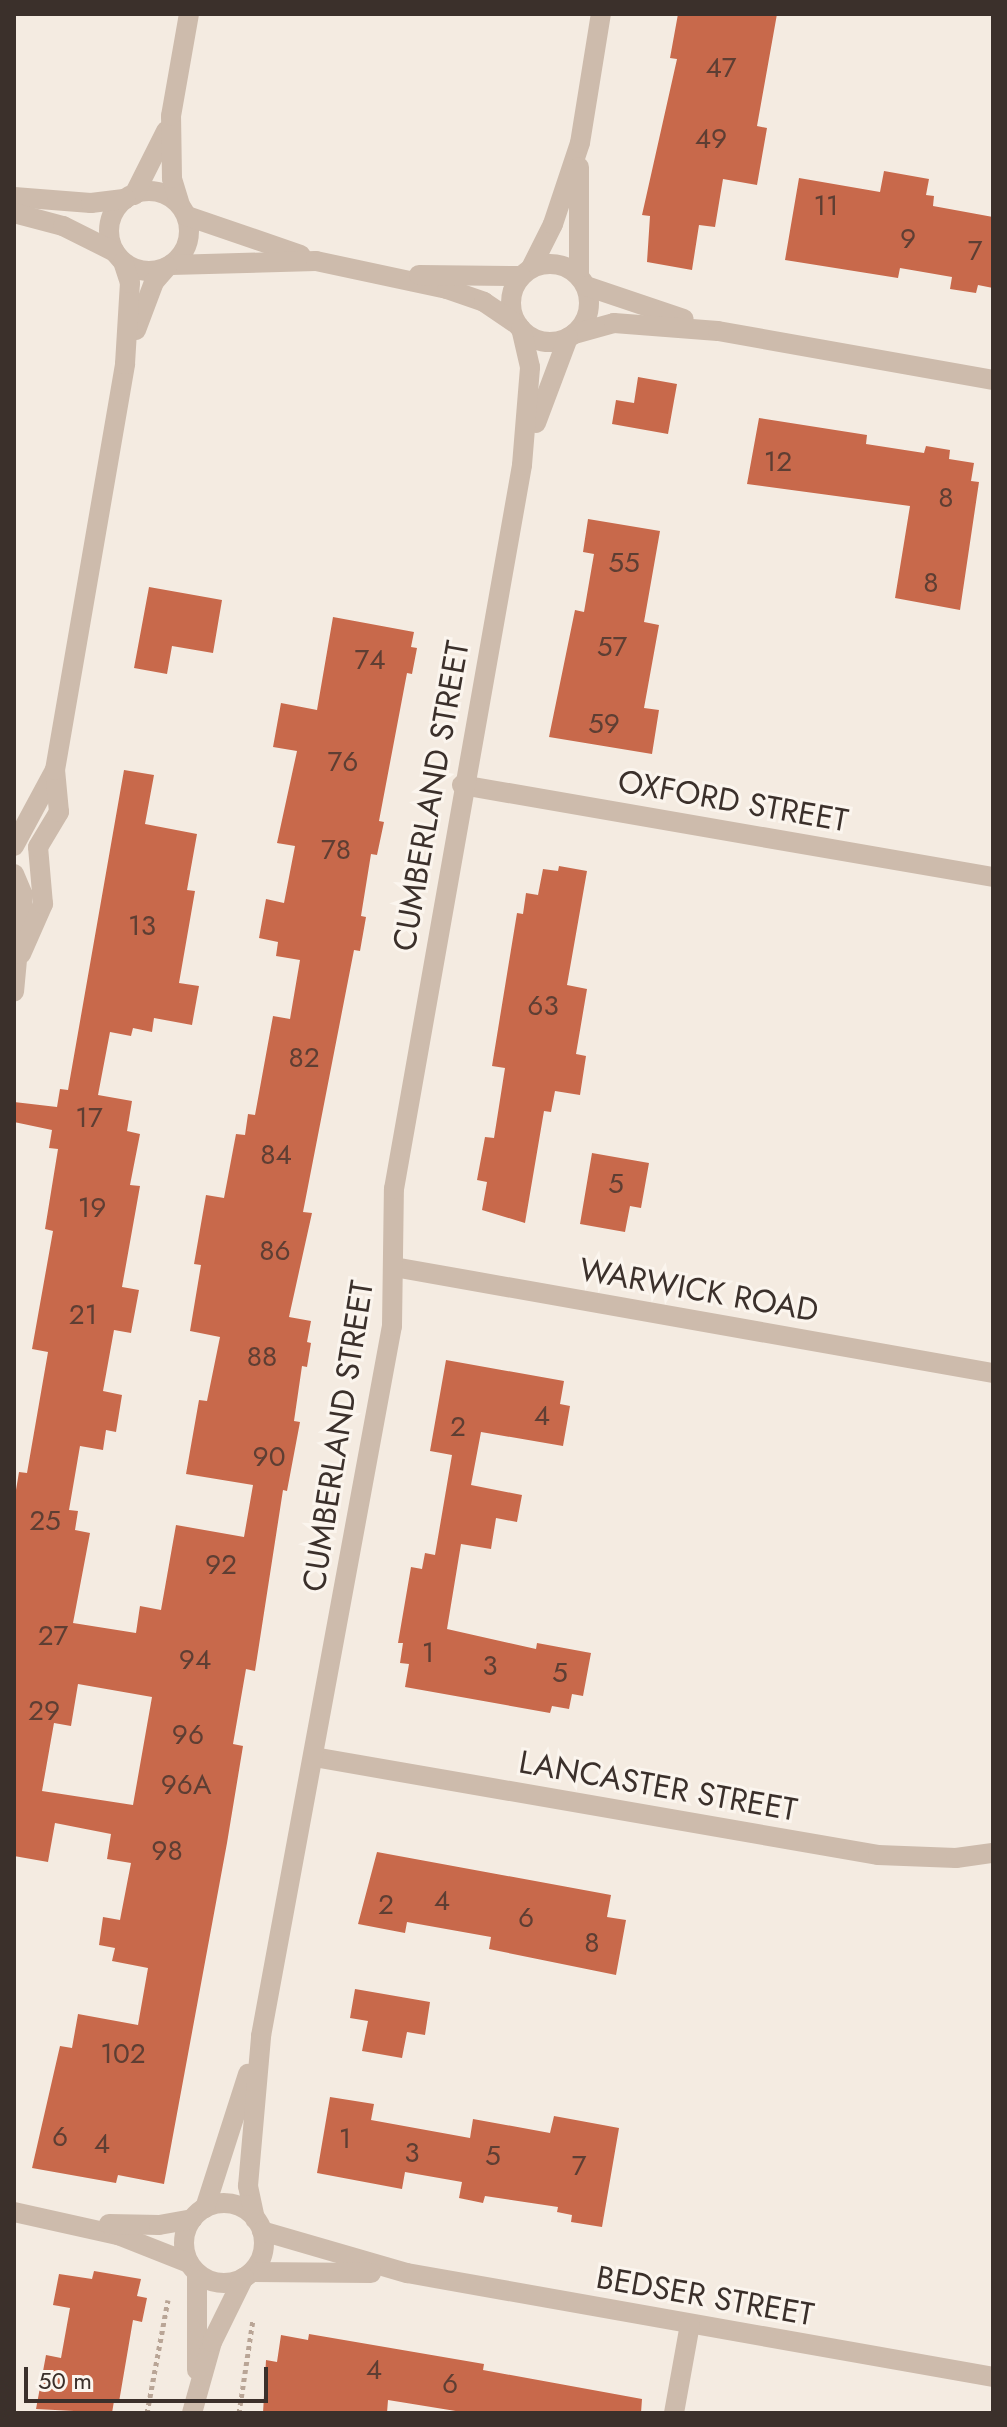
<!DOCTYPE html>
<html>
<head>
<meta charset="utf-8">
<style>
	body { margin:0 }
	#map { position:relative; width:1007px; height:2427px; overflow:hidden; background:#f4ebe1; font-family:Jost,sans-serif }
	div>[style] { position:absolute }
	.building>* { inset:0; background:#c8694b }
	.path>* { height:5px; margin-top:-2.5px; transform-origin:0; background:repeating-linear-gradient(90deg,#b9a596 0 4px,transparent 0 8px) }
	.minor>* { height:20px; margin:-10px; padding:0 10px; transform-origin:10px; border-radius:10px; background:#cdbbac }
	.minor>.ring { margin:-10px; padding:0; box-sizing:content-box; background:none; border:20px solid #cdbbac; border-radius:50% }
	span { translate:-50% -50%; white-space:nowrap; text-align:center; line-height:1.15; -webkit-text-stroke:6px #fbf5ee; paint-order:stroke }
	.number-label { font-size:28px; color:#5e3e33 }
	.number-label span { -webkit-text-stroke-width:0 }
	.street-label { font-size:32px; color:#3b302b }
	.frame { position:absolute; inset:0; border:16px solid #3b302b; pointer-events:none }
	.scale { position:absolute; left:24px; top:2367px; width:244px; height:36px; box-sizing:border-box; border:4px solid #3b302b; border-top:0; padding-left:10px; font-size:24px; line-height:28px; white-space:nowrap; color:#3b302b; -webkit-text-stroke:6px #fbf5ee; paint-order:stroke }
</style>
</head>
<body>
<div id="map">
	<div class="building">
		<div style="clip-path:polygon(678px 14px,777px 14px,757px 126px,767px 128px,757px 185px,723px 179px,715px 227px,699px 225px,692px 270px,647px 262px,650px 216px,642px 215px,677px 59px,670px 58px)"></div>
		<div style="clip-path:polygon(884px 171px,929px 179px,926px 195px,934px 196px,933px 206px,993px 217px,993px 288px,978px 285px,976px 293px,950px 289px,952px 277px,900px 268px,898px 278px,785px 260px,799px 178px,880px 192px)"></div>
		<div style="clip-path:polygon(638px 377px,677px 384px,668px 434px,612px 424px,616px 400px,634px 403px)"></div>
		<div style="clip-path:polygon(759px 418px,867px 435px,866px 444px,924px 453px,926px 446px,950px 450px,949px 459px,974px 463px,971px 481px,979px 482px,960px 610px,895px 598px,910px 506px,747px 484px)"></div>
		<div style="clip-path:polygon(588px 519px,660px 531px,644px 622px,659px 625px,644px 708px,659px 710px,652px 754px,549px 737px,575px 610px,584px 612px,594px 554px,583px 552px)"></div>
		<div style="clip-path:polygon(149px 587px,222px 600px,213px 653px,172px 646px,167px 674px,134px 668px)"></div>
		<div style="clip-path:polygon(evenodd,333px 617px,414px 632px,411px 647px,417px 648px,412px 674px,407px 673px,379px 821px,384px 822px,377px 855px,371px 854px,361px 916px,366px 917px,360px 951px,354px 950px,303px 1212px,312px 1213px,289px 1317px,311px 1321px,307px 1342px,311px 1343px,307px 1367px,302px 1366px,294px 1421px,300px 1422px,287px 1491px,283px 1490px,255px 1671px,246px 1669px,233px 1744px,243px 1746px,227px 1843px,164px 2184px,118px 2175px,116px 2183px,32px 2168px,60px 2046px,72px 2048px,78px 2014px,138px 2025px,148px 1968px,112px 1961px,115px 1948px,99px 1945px,103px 1917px,120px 1920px,131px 1863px,107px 1859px,111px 1834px,55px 1823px,48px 1862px,14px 1856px,14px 1502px,19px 1472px,27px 1473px,48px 1352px,32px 1349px,53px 1231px,45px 1229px,58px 1149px,49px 1148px,52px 1130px,14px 1122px,14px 1102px,57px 1107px,60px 1089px,68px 1090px,124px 770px,154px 775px,145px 824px,197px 834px,187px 890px,195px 891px,179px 983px,199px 986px,192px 1025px,154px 1018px,152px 1032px,133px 1028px,131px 1036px,110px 1032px,98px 1095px,132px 1101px,127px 1131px,140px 1134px,130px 1185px,140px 1186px,122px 1287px,139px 1290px,131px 1333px,114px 1330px,103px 1391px,122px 1395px,116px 1432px,106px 1430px,103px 1450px,80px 1446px,69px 1510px,78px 1511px,75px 1530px,90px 1533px,73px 1623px,136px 1633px,140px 1606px,161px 1610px,176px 1525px,244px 1537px,253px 1485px,186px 1474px,199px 1400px,207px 1401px,220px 1337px,190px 1331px,201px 1265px,194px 1264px,206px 1195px,224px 1198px,236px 1134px,245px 1135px,248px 1114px,255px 1115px,273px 1016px,290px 1019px,300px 960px,276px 956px,278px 942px,259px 938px,266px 899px,284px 903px,295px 846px,277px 843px,297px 751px,273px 747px,281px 703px,317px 710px,333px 617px,78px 1684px,152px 1697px,133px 1805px,42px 1791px,54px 1723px,71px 1726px,78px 1684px)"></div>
		<div style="clip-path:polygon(559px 866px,587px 871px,567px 985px,587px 989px,576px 1054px,586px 1056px,580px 1095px,555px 1091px,551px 1112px,544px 1111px,525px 1223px,482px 1210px,487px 1182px,477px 1180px,485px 1137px,494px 1138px,505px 1068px,492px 1066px,517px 913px,523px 914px,526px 893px,538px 895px,543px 869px,558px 871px)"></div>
		<div style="clip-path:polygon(592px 1153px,649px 1163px,641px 1208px,630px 1206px,625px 1232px,580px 1224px)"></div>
		<div style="clip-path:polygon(446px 1360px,564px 1381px,560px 1404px,570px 1406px,563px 1446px,481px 1432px,471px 1485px,522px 1495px,517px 1522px,496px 1518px,491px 1549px,461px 1544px,447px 1629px,536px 1649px,537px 1643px,591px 1653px,583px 1696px,572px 1694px,569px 1709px,552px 1706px,550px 1713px,405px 1687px,409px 1664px,400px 1663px,403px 1643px,398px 1643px,411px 1567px,422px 1569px,425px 1553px,435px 1555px,452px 1455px,430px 1451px)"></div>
		<div style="clip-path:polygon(377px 1852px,611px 1895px,607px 1917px,626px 1920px,616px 1975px,489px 1949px,491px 1937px,407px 1922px,405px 1933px,358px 1924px)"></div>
		<div style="clip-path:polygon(355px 1989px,430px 2002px,425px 2035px,407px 2032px,402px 2058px,362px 2051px,368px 2021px,350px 2018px)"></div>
		<div style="clip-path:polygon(330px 2097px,374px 2104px,371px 2120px,470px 2138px,473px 2119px,550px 2133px,554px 2116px,619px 2128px,602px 2227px,571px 2222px,572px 2215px,557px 2212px,558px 2207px,485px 2196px,483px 2203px,459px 2198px,462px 2182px,405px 2172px,402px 2189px,317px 2173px)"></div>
		<div style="clip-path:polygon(94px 2271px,141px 2279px,137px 2296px,147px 2298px,142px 2322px,133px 2320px,119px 2402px,114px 2401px,112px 2413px,36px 2409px,46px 2355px,61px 2358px,70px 2308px,53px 2305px,59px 2274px,92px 2279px)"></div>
		<div style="clip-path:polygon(309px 2334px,484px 2364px,483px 2370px,642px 2399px,641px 2413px,468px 2413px,388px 2400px,387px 2413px,263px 2413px,266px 2360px,277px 2362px,281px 2335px,308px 2340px)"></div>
	</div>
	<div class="path">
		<div style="left:147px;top:2413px;width:115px;rotate:-79.5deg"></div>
		<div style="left:239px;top:2413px;width:95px;rotate:-81.5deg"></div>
	</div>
	<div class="minor">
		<div class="ring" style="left:109px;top:191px;width:60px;height:60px"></div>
		<div style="left:134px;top:195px;width:72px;rotate:-63.4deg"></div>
		<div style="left:14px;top:197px;width:77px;rotate:4.5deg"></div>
		<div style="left:91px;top:203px;width:35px;rotate:-7deg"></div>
		<div style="left:180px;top:205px;width:28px;rotate:-107deg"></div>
		<div style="left:172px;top:178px;width:62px;rotate:-90.9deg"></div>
		<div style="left:171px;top:116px;width:104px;rotate:-80deg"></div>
		<div style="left:14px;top:213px;width:51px;rotate:14.9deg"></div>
		<div style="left:63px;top:226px;width:58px;rotate:26.6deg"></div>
		<div style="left:187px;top:216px;width:120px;rotate:18.9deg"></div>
		<div class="ring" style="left:511px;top:264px;width:58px;height:58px"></div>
		<div style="left:171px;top:265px;width:145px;rotate:-1.6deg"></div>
		<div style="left:316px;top:261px;width:134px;rotate:12.1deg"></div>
		<div style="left:447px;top:289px;width:39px;rotate:19deg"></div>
		<div style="left:484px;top:302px;width:41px;rotate:34.1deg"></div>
		<div style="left:531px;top:268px;width:49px;rotate:-63.4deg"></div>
		<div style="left:553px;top:224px;width:85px;rotate:-71.6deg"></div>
		<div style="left:580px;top:143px;width:131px;rotate:-80.8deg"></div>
		<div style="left:419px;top:275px;width:102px;rotate:0.6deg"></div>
		<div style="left:579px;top:276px;width:109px;rotate:-90deg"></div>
		<div style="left:586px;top:286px;width:103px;rotate:18.6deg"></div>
		<div style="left:136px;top:330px;width:51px;rotate:-69.4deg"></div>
		<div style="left:154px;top:282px;width:20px;rotate:-49deg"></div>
		<div style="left:574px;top:334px;width:41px;rotate:-15.4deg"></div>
		<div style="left:614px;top:323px;width:104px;rotate:4.4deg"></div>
		<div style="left:718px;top:331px;width:279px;rotate:10.1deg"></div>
		<div style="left:536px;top:423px;width:91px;rotate:-69.4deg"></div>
		<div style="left:462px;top:785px;width:539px;rotate:9.83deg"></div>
		<div style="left:14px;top:846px;width:86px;rotate:-61.7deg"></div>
		<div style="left:14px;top:874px;width:23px;rotate:67deg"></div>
		<div style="left:23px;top:895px;width:97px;rotate:95.3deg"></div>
		<div style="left:21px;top:954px;width:55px;rotate:-66.3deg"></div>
		<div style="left:43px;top:904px;width:57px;rotate:-95deg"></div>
		<div style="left:38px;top:847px;width:41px;rotate:-59deg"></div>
		<div style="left:59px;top:812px;width:42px;rotate:-95.4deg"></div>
		<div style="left:55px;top:770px;width:412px;rotate:-80.2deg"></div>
		<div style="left:125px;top:364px;width:81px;rotate:-86.5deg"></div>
		<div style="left:130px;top:283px;width:22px;rotate:-108deg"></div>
		<div style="left:394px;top:1267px;width:608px;rotate:10.04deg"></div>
		<div style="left:314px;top:1757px;width:572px;rotate:9.86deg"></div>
		<div style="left:878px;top:1855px;width:78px;rotate:2.2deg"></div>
		<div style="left:956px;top:1858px;width:37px;rotate:-8deg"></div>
		<div class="ring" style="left:184px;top:2203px;width:60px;height:60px"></div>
		<div style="left:205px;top:2208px;width:141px;rotate:-72.2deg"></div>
		<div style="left:14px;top:2212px;width:107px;rotate:12.5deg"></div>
		<div style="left:118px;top:2235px;width:76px;rotate:21.5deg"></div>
		<div style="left:255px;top:2219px;width:34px;rotate:-102deg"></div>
		<div style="left:248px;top:2186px;width:151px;rotate:-85deg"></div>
		<div style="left:261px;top:2036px;width:722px;rotate:-79.55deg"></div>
		<div style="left:392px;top:1326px;width:137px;rotate:-89.2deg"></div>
		<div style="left:394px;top:1189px;width:735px;rotate:-79.97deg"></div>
		<div style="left:522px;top:465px;width:98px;rotate:-85.3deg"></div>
		<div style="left:530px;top:367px;width:39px;rotate:-103deg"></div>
		<div style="left:109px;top:2224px;width:50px;rotate:1.1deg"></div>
		<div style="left:159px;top:2225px;width:34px;rotate:-10deg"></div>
		<div style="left:262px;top:2231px;width:151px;rotate:16.2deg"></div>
		<div style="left:407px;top:2273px;width:595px;rotate:10.06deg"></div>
		<div style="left:252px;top:2272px;width:119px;rotate:0.5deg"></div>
		<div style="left:197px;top:2273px;width:97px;rotate:90deg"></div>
		<div style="left:192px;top:2413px;width:74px;rotate:-74.3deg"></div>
		<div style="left:212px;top:2342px;width:72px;rotate:-63.8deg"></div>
		<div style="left:674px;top:2413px;width:90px;rotate:-79.8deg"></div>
	</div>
	<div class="number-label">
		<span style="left:721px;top:68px">47</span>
		<span style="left:711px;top:139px">49</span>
		<span style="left:826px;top:206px">11</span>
		<span style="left:908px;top:239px">9</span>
		<span style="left:975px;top:251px">7</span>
		<span style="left:778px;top:462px">12</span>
		<span style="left:946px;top:498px">8</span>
		<span style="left:624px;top:563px">55</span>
		<span style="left:931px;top:583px">8</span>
		<span style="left:612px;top:647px">57</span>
		<span style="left:370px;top:660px">74</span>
		<span style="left:604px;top:724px">59</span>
		<span style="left:343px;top:762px">76</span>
		<span style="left:336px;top:850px">78</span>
		<span style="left:142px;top:926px">13</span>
		<span style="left:543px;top:1006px">63</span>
		<span style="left:304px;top:1058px">82</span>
		<span style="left:89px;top:1118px">17</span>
		<span style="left:276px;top:1155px">84</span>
		<span style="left:616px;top:1184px">5</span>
		<span style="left:92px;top:1208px">19</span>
		<span style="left:275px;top:1251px">86</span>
		<span style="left:83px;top:1315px">21</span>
		<span style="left:262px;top:1357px">88</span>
		<span style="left:542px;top:1416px">4</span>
		<span style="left:458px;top:1427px">2</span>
		<span style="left:269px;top:1457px">90</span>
		<span style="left:45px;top:1521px">25</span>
		<span style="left:221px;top:1565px">92</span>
		<span style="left:53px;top:1636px">27</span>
		<span style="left:428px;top:1653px">1</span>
		<span style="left:195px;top:1660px">94</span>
		<span style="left:490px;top:1666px">3</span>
		<span style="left:560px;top:1673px">5</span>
		<span style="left:44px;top:1711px">29</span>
		<span style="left:188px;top:1735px">96</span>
		<span style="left:186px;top:1785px">96A</span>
		<span style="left:167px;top:1851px">98</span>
		<span style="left:442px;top:1901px">4</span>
		<span style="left:386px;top:1905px">2</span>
		<span style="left:526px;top:1918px">6</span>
		<span style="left:592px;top:1943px">8</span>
		<span style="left:123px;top:2054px">102</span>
		<span style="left:60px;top:2137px">6</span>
		<span style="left:345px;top:2139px">1</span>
		<span style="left:102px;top:2144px">4</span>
		<span style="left:412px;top:2153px">3</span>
		<span style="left:493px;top:2156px">5</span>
		<span style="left:579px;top:2166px">7</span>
		<span style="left:374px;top:2370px">4</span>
		<span style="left:450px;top:2384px">6</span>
	</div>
	<div class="street-label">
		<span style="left:431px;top:796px;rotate:-80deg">CUMBERLAND STREET</span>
		<span style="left:733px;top:801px;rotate:10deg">OXFORD STREET</span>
		<span style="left:699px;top:1290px;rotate:10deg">WARWICK ROAD</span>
		<span style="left:338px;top:1436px;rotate:-81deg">CUMBERLAND STREET</span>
		<span style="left:658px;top:1786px;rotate:10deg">LANCASTER STREET</span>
		<span style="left:705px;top:2296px;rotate:10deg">BEDSER STREET</span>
	</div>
	<div class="frame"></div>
	<div class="scale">50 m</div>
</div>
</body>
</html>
